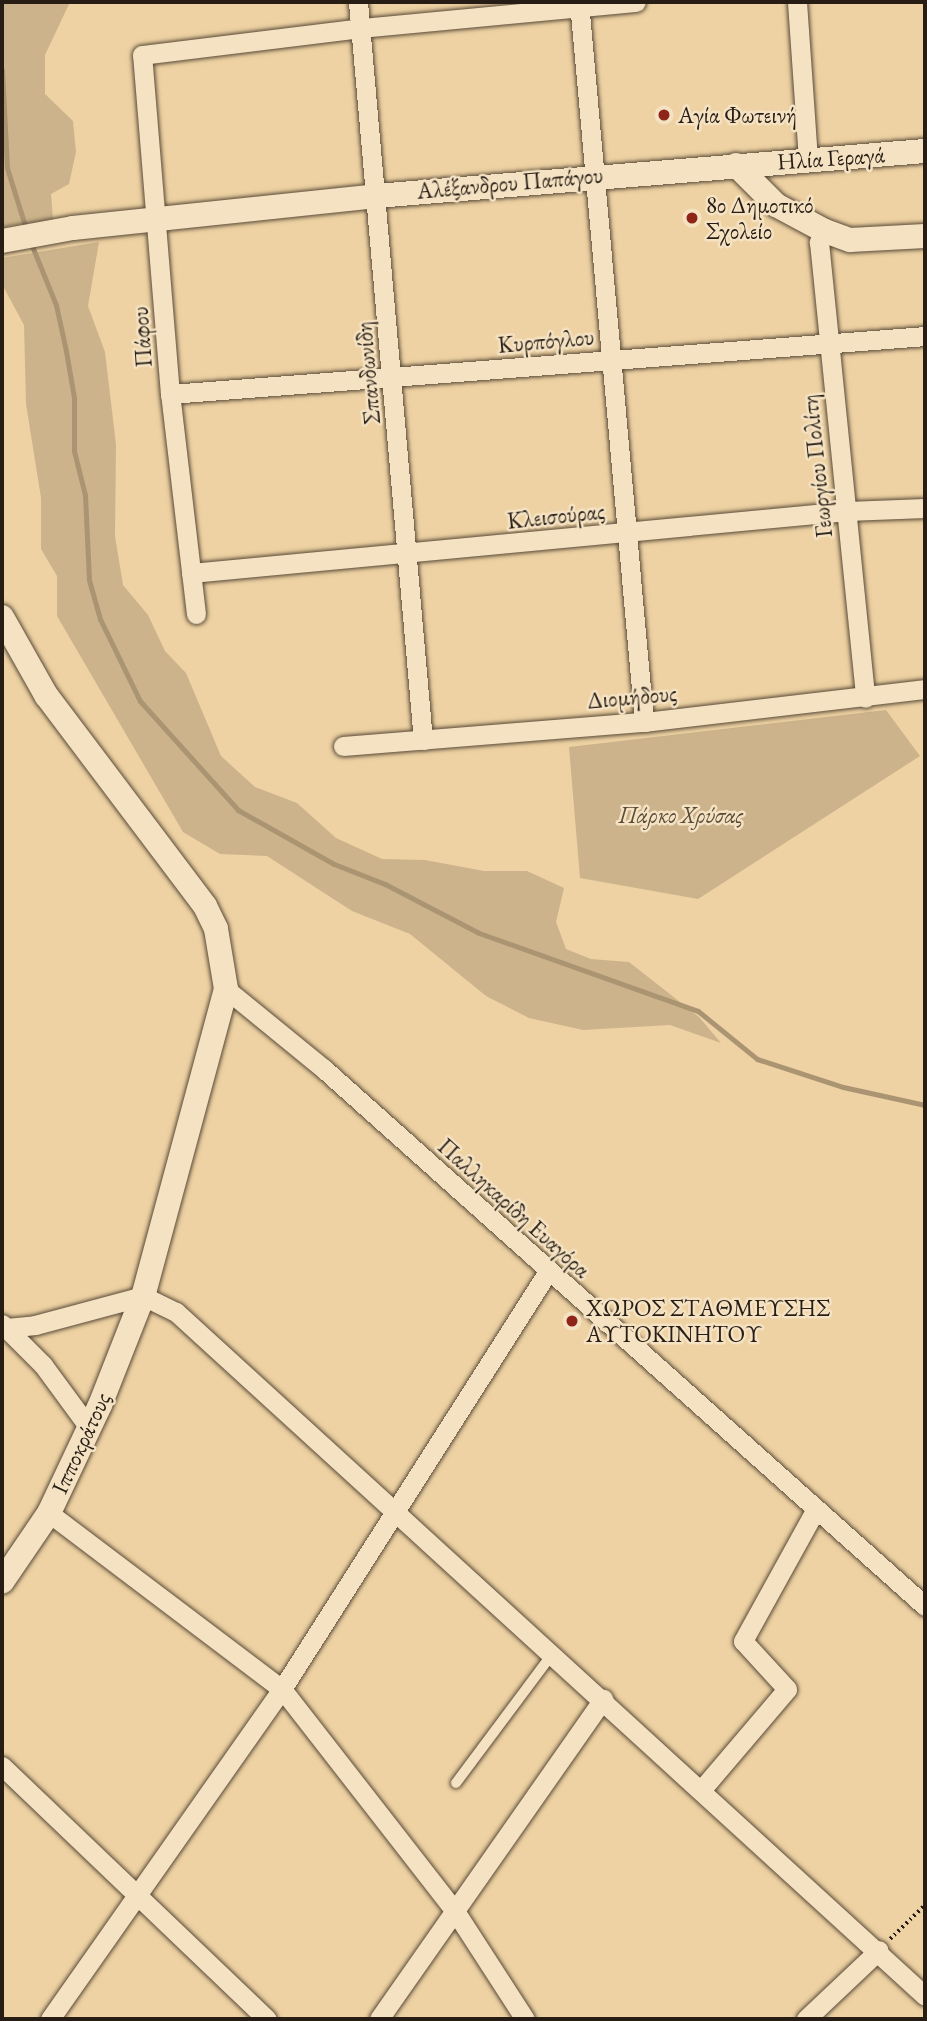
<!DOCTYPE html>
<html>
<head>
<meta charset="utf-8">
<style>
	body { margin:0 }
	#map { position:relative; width:927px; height:2021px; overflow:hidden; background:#eed2a3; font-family:"EB Garamond",serif }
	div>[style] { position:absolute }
	.green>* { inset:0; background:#ccb38b }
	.stream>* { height:5px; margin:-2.5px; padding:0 2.5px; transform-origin:2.5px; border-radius:2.5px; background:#aa9472 }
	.path>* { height:3.5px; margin-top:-1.75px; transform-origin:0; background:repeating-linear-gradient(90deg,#271d14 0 2px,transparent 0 5.5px) }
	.roads { filter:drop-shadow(0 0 2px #594a38) drop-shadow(0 0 2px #594a38) }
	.service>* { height:10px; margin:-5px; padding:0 5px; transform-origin:5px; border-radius:5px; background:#f4e2c3 }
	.minor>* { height:19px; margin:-9.5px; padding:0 9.5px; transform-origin:9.5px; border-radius:9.5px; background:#f4e2c3 }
	.tertiary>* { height:24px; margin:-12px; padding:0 12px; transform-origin:12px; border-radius:12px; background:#f4e2c3 }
	.dots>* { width:19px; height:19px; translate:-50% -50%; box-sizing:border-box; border:4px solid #f4e2c3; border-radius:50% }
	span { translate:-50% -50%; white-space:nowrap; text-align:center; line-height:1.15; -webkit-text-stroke:5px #f4e2c3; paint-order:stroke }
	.poi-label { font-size:23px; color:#271d14 }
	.left { translate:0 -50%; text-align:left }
	.street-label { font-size:23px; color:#271d14 }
	.park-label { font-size:23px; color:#594a38; font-style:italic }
	.frame { position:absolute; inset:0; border:4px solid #271d14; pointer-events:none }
</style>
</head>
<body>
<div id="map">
	<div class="green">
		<div style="clip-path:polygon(2px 2px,70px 2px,45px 55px,45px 94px,73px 121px,76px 152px,69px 184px,51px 194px,53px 219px,2px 227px)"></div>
		<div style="clip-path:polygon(99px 242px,88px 306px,105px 352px,116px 445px,115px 536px,123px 585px,148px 615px,165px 651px,186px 673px,221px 756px,255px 787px,297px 803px,336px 838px,382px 859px,425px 860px,484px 871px,527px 871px,564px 888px,556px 922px,566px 949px,591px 959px,629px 962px,699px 1017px,721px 1043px,670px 1025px,583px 1030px,529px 1018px,486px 996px,410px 934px,352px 911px,267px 856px,220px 854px,183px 832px,57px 616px,57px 576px,41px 549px,41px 498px,26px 404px,24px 325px,4px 288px,2px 258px)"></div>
		<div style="clip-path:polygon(886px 710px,920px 756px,698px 899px,580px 878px,569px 747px)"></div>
	</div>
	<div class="stream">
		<div style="left:2px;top:70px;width:98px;rotate:87.1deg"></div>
		<div style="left:7px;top:168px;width:64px;rotate:72.7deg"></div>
		<div style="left:30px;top:241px;width:69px;rotate:67.9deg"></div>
		<div style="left:56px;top:305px;width:47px;rotate:77.7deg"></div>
		<div style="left:66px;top:351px;width:48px;rotate:80.3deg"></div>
		<div style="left:74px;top:398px;width:53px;rotate:90deg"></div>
		<div style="left:74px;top:451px;width:45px;rotate:76deg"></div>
		<div style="left:85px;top:495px;width:85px;rotate:87.3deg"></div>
		<div style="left:89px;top:580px;width:41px;rotate:74.2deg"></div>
		<div style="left:100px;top:619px;width:91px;rotate:64deg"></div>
		<div style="left:140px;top:701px;width:147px;rotate:48deg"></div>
		<div style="left:238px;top:810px;width:110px;rotate:29.4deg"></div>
		<div style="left:334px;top:864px;width:55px;rotate:21.4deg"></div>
		<div style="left:385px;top:884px;width:106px;rotate:27.5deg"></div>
		<div style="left:479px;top:933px;width:232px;rotate:19.6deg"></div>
		<div style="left:698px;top:1011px;width:76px;rotate:39.1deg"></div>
		<div style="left:757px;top:1059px;width:90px;rotate:18deg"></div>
		<div style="left:843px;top:1087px;width:84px;rotate:12.4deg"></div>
	</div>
	<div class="path">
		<div style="left:890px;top:1939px;width:49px;rotate:-44.2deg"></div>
	</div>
	<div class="roads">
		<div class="service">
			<div style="left:456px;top:1783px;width:161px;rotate:-53.3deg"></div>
		</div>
		<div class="minor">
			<div style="left:358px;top:2px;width:741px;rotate:84.97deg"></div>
			<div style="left:579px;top:2px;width:723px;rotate:84.84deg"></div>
			<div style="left:797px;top:2px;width:158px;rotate:86deg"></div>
			<div style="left:825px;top:231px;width:13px;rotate:119deg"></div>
			<div style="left:819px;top:242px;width:458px;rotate:84.2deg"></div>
			<div style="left:170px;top:394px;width:757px;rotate:-4.39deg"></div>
			<div style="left:191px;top:573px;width:659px;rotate:-5.4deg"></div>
			<div style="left:847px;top:511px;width:78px;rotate:-2.2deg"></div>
			<div style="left:196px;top:614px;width:222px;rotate:-96.7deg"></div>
			<div style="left:170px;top:394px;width:340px;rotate:-94.7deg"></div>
			<div style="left:142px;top:55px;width:221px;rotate:-7deg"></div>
			<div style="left:361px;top:28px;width:276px;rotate:-5.4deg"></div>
			<div style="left:343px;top:746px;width:302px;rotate:-4.6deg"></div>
			<div style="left:644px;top:722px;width:283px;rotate:-6.7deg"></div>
			<div style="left:226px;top:989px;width:127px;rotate:39.2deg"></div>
			<div style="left:324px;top:1069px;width:806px;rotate:41.78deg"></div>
			<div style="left:2px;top:1324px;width:58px;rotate:45deg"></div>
			<div style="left:43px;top:1365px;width:79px;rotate:53.7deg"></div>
			<div style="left:7px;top:1328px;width:28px;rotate:-6deg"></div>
			<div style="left:35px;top:1325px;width:112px;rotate:-15deg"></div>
			<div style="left:143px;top:1296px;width:37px;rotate:26deg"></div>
			<div style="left:176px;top:1312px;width:1014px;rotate:42.4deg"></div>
			<div style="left:49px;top:1513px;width:292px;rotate:37.1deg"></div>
			<div style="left:282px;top:1689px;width:281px;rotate:52.1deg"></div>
			<div style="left:455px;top:1911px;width:129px;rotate:57.1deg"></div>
			<div style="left:2px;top:1766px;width:366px;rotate:43.7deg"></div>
			<div style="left:702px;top:1789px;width:131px;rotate:-49.6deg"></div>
			<div style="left:787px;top:1689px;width:65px;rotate:-132.5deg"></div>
			<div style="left:743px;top:1641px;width:151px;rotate:-61.1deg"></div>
			<div style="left:50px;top:2019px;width:403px;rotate:-54.9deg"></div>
			<div style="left:282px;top:1689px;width:495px;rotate:-57.5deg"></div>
			<div style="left:379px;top:2019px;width:391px;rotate:-55deg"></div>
			<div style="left:806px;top:2019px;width:100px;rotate:-43.4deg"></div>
		</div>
		<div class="tertiary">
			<div style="left:736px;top:165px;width:57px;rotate:45deg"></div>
			<div style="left:776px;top:205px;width:55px;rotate:28deg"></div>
			<div style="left:825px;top:231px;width:27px;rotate:20deg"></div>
			<div style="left:850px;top:240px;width:75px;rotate:-3.1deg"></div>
			<div style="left:2px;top:241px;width:72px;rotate:-10.4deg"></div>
			<div style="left:73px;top:228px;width:305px;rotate:-6deg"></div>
			<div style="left:376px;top:196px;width:551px;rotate:-4.69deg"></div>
			<div style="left:2px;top:617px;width:90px;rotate:60.6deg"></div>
			<div style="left:46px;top:695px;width:264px;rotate:53deg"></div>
			<div style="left:205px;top:906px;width:25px;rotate:64deg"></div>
			<div style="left:216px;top:929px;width:61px;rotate:80.5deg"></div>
			<div style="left:226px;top:989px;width:318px;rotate:105.1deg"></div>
			<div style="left:143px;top:1296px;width:117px;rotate:111.5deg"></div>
			<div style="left:100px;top:1405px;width:119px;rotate:115.3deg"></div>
			<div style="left:49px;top:1513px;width:83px;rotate:124.3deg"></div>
		</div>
	</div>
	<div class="dots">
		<div style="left:664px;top:115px;background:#8f2418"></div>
		<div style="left:692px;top:218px;background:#8f2418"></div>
		<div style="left:572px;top:1321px;background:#8f2418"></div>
	</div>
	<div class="poi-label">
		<span class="left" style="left:678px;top:115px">Αγία Φωτεινή</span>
		<span class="left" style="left:706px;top:218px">8ο Δημοτικό<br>Σχολείο</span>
		<span class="left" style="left:586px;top:1321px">ΧΩΡΟΣ ΣΤΑΘΜΕΥΣΗΣ<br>ΑΥΤΟΚΙΝΗΤΟΥ</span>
	</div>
	<div class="street-label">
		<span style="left:831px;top:158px;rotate:-4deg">Ηλία Γεραγά</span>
		<span style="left:510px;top:183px;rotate:-5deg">Αλέξανδρου Παπάγου</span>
		<span style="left:142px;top:337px;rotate:-94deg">Πάφου</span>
		<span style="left:546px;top:341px;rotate:-5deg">Κυρπόγλου</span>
		<span style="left:368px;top:373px;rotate:-95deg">Σπανδωνίδη</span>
		<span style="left:817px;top:466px;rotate:-96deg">Γεωργίου Πολίτη</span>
		<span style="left:556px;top:516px;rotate:-6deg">Κλεισούρας</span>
		<span style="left:632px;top:697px;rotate:-5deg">Διομήδους</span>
		<span style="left:514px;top:1208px;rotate:42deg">Παλληκαρίδη Ευαγόρα</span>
		<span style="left:81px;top:1443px;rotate:-65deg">Ιπποκράτους</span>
	</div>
	<div class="park-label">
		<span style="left:681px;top:815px">Πάρκο Χρύσας</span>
	</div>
	<div class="frame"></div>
</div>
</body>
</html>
